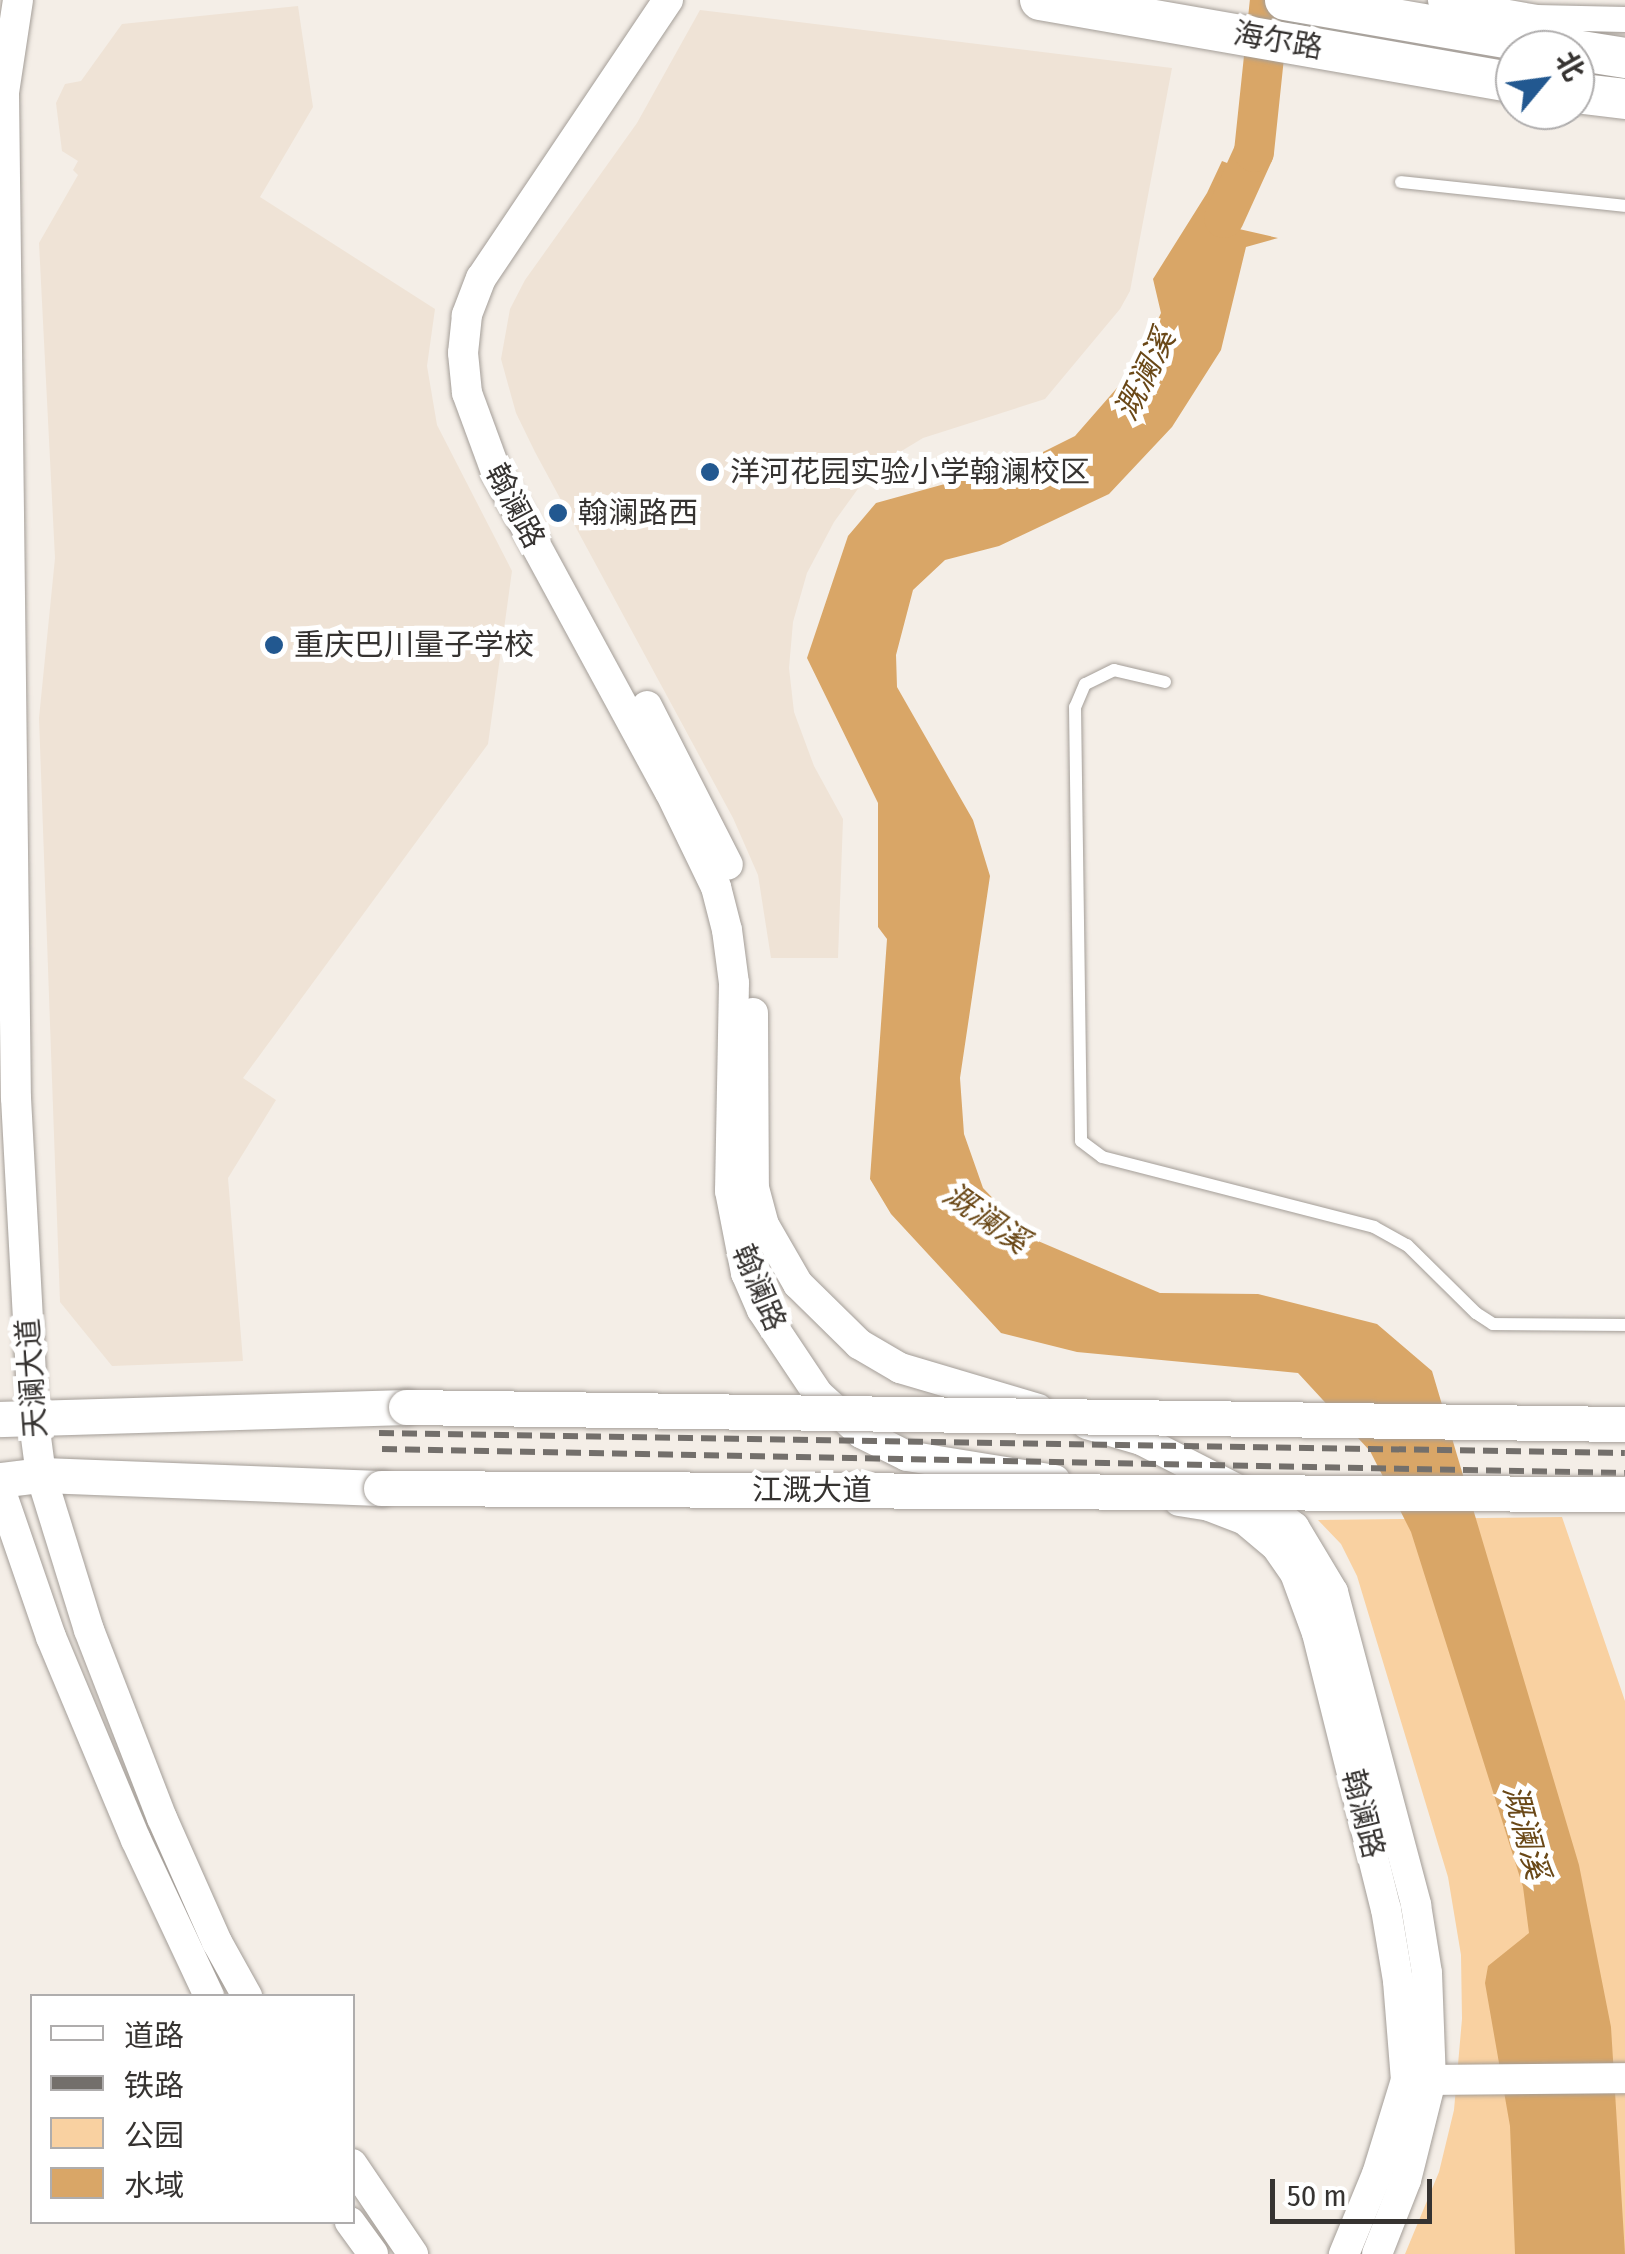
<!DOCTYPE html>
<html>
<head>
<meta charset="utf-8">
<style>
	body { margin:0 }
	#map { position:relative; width:1625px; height:2254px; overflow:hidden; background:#f4eee7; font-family:"Fira Sans Condensed","Noto Sans SC",sans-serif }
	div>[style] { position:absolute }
	.built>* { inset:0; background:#efe3d6 }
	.green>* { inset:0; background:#f9d1a1 }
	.water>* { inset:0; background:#d9a667 }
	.river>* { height:40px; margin:-20px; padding:0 20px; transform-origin:20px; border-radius:20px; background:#d9a667 }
	.roads { filter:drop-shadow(0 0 2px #a49e98) drop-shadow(0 0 2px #a49e98) }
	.service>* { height:12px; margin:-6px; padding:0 6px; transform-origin:6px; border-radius:6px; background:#fff }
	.minor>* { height:25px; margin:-12.5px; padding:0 12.5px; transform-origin:12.5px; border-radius:12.5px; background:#fff }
	.tertiary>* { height:30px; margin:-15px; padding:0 15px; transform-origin:15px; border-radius:15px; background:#fff }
	.secondary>* { height:35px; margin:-17.5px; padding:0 17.5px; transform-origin:17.5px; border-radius:17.5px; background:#fff }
	.primary>* { height:40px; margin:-20px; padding:0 20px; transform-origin:20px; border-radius:20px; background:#fff }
	.rail>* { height:6px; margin-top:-3px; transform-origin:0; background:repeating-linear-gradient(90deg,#736f6b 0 15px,transparent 0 23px) }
	.bridges { filter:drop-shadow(0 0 2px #a49e98) drop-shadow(0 0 2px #a49e98) }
	.secondary-bridge>* { height:35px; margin:-17.5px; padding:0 17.5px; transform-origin:17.5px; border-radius:17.5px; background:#fff }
	.dots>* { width:28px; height:28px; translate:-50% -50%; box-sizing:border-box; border:5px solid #fff; border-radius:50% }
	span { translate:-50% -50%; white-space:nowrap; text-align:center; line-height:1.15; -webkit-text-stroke:10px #fff; paint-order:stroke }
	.street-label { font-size:30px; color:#363331 }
	.poi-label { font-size:30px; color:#363331 }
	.left { translate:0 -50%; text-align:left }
	.water-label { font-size:32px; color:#6a4817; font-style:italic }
	.legend { position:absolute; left:30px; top:1994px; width:325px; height:230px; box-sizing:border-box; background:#fff; border:2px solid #afadad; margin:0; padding:12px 18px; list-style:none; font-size:30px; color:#363331 }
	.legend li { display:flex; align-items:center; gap:20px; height:50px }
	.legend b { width:50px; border:2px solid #afadad }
	.north { position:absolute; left:1495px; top:30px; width:100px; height:100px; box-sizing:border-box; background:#fff; border:2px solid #afadad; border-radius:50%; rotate:61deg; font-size:28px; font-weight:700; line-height:40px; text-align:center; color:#363331 }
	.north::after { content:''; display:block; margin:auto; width:35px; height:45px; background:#225890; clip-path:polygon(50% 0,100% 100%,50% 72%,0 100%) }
	.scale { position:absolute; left:1270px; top:2179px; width:162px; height:45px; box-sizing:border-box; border:5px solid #363331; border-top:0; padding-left:12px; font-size:30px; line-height:35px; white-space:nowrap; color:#363331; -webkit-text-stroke:8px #fff; paint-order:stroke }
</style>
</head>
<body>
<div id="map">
	<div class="built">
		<div style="clip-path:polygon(298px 6px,313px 107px,260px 197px,435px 309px,427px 366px,437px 425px,512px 571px,488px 744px,243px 1078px,276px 1100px,228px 1178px,243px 1361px,112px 1366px,60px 1302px,39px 718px,55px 558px,39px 243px,78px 175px,73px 170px,78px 161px,62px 151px,56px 103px,65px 84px,81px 81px,122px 24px)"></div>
		<div style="clip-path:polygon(700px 10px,1172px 68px,1130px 291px,1120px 309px,1045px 399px,923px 438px,890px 458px,860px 486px,834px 522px,807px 573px,793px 622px,789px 668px,794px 712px,814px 766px,843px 819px,838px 958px,771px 958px,758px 875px,733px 818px,535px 452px,516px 413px,501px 359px,510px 309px,525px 280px,637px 123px)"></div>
	</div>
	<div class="green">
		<div style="clip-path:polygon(1562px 1517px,1625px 1701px,1625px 2254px,1405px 2254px,1439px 2172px,1454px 2110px,1462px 2019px,1461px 1955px,1448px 1877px,1357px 1576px,1341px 1544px,1318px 1520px)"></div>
	</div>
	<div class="water">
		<div style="clip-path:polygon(1222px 161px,1258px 175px,1239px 229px,1278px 238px,1246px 247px,1221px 350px,1172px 427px,1109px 494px,999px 546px,945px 560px,913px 590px,896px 655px,897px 687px,973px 820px,990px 876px,960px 1078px,964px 1134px,983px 1188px,1031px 1238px,1160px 1293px,1258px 1294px,1377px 1324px,1432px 1371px,1579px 1865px,1611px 2027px,1625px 2254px,1515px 2254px,1510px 2126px,1485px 1983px,1488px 1966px,1529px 1933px,1523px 1887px,1411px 1532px,1370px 1451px,1298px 1373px,1077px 1352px,1001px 1333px,891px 1214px,870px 1179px,887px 939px,878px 927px,878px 803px,807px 658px,848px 536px,876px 503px,1021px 463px,1075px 436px,1137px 365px,1161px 313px,1153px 279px,1207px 193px)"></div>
	</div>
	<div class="river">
		<div style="left:1224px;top:218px;width:72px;rotate:-65.6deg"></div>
		<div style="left:1254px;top:152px;width:153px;rotate:-84deg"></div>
	</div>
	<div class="roads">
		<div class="service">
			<div style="left:1401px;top:182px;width:225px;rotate:6.1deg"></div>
			<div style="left:1165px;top:682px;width:52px;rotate:-166.8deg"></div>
			<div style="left:1114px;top:670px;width:32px;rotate:154deg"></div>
			<div style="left:1085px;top:684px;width:25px;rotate:113deg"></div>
			<div style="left:1075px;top:707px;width:434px;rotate:89.2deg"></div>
			<div style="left:1081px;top:1141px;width:26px;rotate:37deg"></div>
			<div style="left:1102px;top:1157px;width:281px;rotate:14.4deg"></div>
			<div style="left:1374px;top:1227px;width:38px;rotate:29deg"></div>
			<div style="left:1407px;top:1245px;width:97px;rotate:44.6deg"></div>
			<div style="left:1476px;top:1313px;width:20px;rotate:33deg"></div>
			<div style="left:1493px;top:1324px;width:132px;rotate:0.4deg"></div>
		</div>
		<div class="minor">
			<div style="left:1440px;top:0;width:97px;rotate:10deg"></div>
			<div style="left:1536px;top:17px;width:89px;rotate:1.3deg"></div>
		</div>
		<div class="tertiary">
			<div style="left:18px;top:0;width:94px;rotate:98.6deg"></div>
			<div style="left:4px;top:93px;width:1005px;rotate:89.32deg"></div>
			<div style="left:16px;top:1098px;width:317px;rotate:86.9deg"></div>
			<div style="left:33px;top:1415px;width:61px;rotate:82.4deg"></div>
			<div style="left:41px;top:1475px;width:162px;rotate:72.8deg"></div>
			<div style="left:89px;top:1630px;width:202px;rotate:68.8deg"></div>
			<div style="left:162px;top:1818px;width:136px;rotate:66.1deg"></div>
			<div style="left:217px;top:1942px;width:62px;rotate:60.9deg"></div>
			<div style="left:668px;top:0;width:335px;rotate:123.9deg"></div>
			<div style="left:481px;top:278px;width:40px;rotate:111deg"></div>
			<div style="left:467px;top:315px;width:38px;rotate:96deg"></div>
			<div style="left:463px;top:353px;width:40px;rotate:84.3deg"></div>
			<div style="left:467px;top:393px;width:84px;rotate:69.8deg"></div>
			<div style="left:496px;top:472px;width:364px;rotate:61.5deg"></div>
			<div style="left:670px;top:792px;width:106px;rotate:64.2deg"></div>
			<div style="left:716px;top:887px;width:44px;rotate:75.7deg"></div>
			<div style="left:727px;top:930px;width:53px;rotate:82.5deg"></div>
			<div style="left:734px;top:983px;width:208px;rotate:91.1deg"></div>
			<div style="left:730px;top:1191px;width:84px;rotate:79deg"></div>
			<div style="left:746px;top:1273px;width:40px;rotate:66.6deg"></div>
			<div style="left:762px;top:1310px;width:101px;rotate:56.3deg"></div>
			<div style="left:818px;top:1394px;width:58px;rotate:42.2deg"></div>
			<div style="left:861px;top:1433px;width:51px;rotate:26.6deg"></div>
			<div style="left:907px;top:1456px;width:150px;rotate:9.2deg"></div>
			<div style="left:647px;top:706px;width:178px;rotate:63deg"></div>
			<div style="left:753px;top:1013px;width:175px;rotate:89.7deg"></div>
			<div style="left:754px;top:1188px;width:38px;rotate:75deg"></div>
			<div style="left:764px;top:1225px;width:68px;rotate:60deg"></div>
			<div style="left:798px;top:1284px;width:86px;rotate:44.5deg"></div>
			<div style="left:859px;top:1344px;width:48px;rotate:30.3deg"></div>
			<div style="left:900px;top:1368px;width:144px;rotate:16.5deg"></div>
			<div style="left:1087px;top:1424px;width:56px;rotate:16.5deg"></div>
			<div style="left:1141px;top:1440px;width:134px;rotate:27.1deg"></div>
			<div style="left:1260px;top:1501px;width:43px;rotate:37.4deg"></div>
			<div style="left:1294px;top:1527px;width:76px;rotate:59deg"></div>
			<div style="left:1333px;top:1592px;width:324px;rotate:75.1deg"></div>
			<div style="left:1416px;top:1905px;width:69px;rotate:80.8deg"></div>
			<div style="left:1427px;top:1973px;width:107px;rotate:87.9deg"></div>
			<div style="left:1431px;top:2080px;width:103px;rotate:104deg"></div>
			<div style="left:1406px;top:2180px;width:79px;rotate:111.4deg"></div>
			<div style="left:0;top:1489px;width:157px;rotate:71deg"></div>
			<div style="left:51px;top:1637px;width:220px;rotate:67.3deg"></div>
			<div style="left:136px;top:1840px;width:172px;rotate:64.9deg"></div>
			<div style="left:1179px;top:1501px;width:30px;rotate:9deg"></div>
			<div style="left:1209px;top:1506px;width:39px;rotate:21deg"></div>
			<div style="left:1245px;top:1520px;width:40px;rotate:40deg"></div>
			<div style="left:1276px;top:1546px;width:33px;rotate:55deg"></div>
			<div style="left:1295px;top:1573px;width:64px;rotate:69.9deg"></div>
			<div style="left:1317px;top:1633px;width:284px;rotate:76deg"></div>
			<div style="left:1386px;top:1909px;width:73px;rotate:80.5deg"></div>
			<div style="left:1398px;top:1981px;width:99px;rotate:85.4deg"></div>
			<div style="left:1406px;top:2080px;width:98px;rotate:107.1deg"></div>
			<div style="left:1377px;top:2174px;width:87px;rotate:112.4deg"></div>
			<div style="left:1414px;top:2080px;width:211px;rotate:-0.5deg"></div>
			<div style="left:352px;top:2164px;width:109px;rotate:55.9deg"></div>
			<div style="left:350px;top:2222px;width:39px;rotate:54deg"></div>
		</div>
		<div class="secondary">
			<div style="left:0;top:1419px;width:406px;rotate:-1.7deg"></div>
			<div style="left:0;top:1480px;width:41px;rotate:-7deg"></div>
			<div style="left:41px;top:1475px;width:340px;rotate:2.2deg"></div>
		</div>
		<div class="primary">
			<div style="left:1040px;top:0;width:482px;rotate:9.9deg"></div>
			<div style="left:1285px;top:0;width:292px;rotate:9.8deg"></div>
			<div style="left:1575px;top:50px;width:51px;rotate:9.1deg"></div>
			<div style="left:1575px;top:93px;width:50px;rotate:6.8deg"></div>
		</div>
	</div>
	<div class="rail">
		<div style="left:379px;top:1433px;width:1246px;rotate:0.92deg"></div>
		<div style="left:382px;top:1449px;width:1243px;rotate:1.11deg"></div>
	</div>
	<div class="bridges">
		<div class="secondary-bridge">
			<div style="left:406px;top:1407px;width:1219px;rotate:0.8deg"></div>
			<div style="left:381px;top:1488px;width:1244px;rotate:0.28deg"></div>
		</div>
	</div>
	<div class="dots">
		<div style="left:710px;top:472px;background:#225890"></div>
		<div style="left:558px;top:513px;background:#225890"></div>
		<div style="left:274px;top:645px;background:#225890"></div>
	</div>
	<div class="street-label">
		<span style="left:1278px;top:41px;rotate:10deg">海尔路</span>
		<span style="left:515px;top:506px;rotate:62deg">翰澜路</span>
		<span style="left:759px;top:1288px;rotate:67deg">翰澜路</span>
		<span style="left:32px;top:1378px;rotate:-94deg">天澜大道</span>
		<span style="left:812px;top:1490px">江溉大道</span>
		<span style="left:1363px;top:1814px;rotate:76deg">翰澜路</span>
	</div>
	<div class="poi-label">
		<span class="left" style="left:730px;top:472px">洋河花园实验小学翰澜校区</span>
		<span class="left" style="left:578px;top:513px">翰澜路西</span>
		<span class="left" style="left:294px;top:645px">重庆巴川量子学校</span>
	</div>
	<div class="water-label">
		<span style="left:1145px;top:375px;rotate:-64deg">溉澜溪</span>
		<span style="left:986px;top:1218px;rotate:35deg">溉澜溪</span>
		<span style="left:1526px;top:1832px;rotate:75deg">溉澜溪</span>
	</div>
	<ul class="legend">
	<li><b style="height:12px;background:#fff"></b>道路</li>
	<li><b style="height:12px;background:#736f6b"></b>铁路</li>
	<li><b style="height:28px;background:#f9d1a1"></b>公园</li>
	<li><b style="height:28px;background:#d9a667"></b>水域</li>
	</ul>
	<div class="north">北</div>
	<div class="scale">50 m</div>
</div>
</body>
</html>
